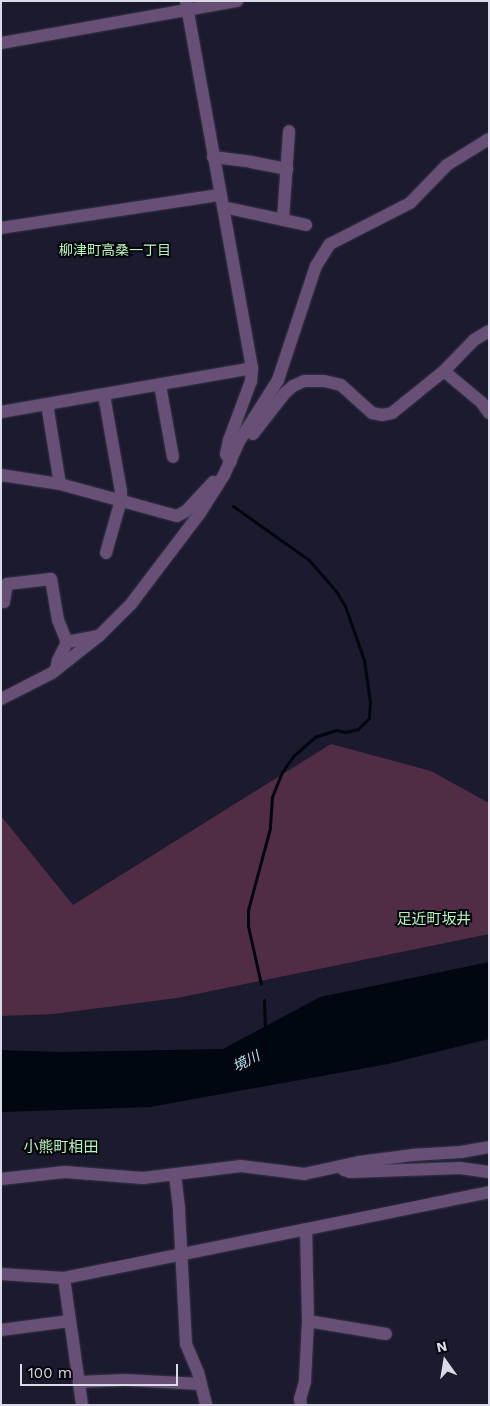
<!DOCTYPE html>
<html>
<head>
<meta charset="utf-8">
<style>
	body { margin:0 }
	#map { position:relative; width:490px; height:1406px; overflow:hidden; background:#1b1a2e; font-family:"Work Sans","Noto Sans JP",sans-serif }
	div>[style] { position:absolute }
	.green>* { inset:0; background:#512c45 }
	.water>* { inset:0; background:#000710 }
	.stream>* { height:3px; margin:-1.5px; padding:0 1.5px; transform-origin:1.5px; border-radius:1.5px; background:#000710 }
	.roads { filter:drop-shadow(0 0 1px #363548) drop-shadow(0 0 1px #363548) }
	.minor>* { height:12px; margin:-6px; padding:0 6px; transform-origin:6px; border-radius:6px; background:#674f75 }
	span { translate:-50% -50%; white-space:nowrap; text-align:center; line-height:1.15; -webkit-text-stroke:4px #06060e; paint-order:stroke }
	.neighbourhood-label { font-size:14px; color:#b7f4b9 }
	.water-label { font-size:14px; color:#bbe1f3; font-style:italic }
	.quarter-label { font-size:15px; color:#b7f4b9 }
	.frame { position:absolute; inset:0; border:2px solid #dadbe9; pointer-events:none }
	.north { position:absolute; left:420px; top:1336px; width:50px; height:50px; -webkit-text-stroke:4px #06060e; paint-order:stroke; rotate:347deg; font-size:14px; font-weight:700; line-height:20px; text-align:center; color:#dadbe9 }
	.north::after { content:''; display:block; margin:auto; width:18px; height:22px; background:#dadbe9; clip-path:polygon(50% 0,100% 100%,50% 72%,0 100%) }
	.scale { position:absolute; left:20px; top:1364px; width:158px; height:22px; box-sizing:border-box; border:2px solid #dadbe9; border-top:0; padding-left:6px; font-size:15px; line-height:18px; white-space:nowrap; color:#dadbe9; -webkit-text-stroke:4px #06060e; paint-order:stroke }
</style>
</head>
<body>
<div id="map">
	<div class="green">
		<div style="clip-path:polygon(331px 744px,431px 771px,489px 803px,489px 934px,177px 998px,53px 1014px,1px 1016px,1px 816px,73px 905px)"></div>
	</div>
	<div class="water">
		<div style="clip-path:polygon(489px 962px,489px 1039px,388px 1064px,150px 1107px,1px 1112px,1px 1050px,62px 1052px,223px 1049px,320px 997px)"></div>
	</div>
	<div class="stream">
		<div style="left:233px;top:506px;width:93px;rotate:35.4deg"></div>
		<div style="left:309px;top:560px;width:41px;rotate:48.9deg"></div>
		<div style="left:336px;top:591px;width:17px;rotate:59deg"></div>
		<div style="left:345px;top:606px;width:57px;rotate:70.6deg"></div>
		<div style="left:364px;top:660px;width:42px;rotate:81.9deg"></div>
		<div style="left:370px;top:702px;width:16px;rotate:94deg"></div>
		<div style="left:369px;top:718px;width:16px;rotate:135deg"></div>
		<div style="left:358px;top:729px;width:13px;rotate:167deg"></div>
		<div style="left:345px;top:732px;width:9px;rotate:-167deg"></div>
		<div style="left:336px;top:730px;width:22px;rotate:162deg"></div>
		<div style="left:315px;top:737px;width:28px;rotate:139deg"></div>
		<div style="left:294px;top:755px;width:21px;rotate:125deg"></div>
		<div style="left:282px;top:772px;width:27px;rotate:112deg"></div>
		<div style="left:272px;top:797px;width:31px;rotate:94deg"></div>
		<div style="left:270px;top:828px;width:85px;rotate:105deg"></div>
		<div style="left:248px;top:910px;width:16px;rotate:90deg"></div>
		<div style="left:248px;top:926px;width:59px;rotate:77.4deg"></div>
		<div style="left:264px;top:1000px;width:31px;rotate:88deg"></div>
		<div style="left:257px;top:1233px;width:176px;rotate:-11.5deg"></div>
		<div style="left:114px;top:1261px;width:29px;rotate:-10deg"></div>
	</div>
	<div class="roads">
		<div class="minor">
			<div style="left:186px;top:1px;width:373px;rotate:79.8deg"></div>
			<div style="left:252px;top:368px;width:13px;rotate:94deg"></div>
			<div style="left:251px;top:381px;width:63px;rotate:110.4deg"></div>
			<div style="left:229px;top:440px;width:14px;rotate:102deg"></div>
			<div style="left:226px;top:454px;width:9px;rotate:58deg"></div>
			<div style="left:1px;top:43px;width:240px;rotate:-10.1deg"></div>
			<div style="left:213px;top:157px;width:38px;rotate:7deg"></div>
			<div style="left:251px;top:162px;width:37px;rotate:11deg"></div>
			<div style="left:223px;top:207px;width:85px;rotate:12.2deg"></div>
			<div style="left:283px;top:220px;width:89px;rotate:-86.1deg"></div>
			<div style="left:1px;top:228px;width:221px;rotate:-8.6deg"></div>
			<div style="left:444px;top:371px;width:50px;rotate:40.1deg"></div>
			<div style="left:482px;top:403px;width:12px;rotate:55deg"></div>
			<div style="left:160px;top:385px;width:73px;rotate:79.8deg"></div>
			<div style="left:104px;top:395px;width:97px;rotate:80deg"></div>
			<div style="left:121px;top:491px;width:9px;rotate:90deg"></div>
			<div style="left:121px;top:500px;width:55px;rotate:105.8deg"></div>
			<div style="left:47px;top:404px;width:81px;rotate:80.8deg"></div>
			<div style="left:1px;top:412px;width:255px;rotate:-9.9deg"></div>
			<div style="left:253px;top:434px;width:52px;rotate:-52deg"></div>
			<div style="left:285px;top:393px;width:11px;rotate:-41deg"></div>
			<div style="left:293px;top:386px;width:12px;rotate:-24deg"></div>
			<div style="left:304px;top:381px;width:20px"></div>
			<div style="left:324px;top:381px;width:17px;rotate:13deg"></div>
			<div style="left:341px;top:385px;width:42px;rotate:42.1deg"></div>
			<div style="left:372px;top:413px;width:10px;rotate:11deg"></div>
			<div style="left:382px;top:415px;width:10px;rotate:-11deg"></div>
			<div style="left:392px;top:413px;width:67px;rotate:-38.9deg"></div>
			<div style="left:444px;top:371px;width:43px;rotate:-45.9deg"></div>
			<div style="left:474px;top:340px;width:17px;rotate:-31deg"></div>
			<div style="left:1px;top:475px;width:60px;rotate:8.7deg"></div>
			<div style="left:60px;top:484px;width:121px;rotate:15.3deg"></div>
			<div style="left:177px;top:516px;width:10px;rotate:-29deg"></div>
			<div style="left:186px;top:511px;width:40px;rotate:-47deg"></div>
			<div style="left:1px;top:602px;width:3px"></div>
			<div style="left:4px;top:602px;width:18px;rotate:-81deg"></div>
			<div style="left:7px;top:584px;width:44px;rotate:-6.5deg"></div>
			<div style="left:51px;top:579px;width:42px;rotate:80.3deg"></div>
			<div style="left:58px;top:620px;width:24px;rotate:68deg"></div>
			<div style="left:67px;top:642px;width:32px;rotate:-11deg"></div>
			<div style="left:56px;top:670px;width:10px;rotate:-79deg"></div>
			<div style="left:58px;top:660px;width:20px;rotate:-63deg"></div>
			<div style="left:1px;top:699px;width:57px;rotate:-27deg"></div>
			<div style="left:52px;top:673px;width:60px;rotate:-38.2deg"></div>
			<div style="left:99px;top:636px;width:45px;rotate:-45deg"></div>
			<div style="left:131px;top:604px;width:114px;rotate:-52.8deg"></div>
			<div style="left:200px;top:513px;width:45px;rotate:-57.7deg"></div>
			<div style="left:224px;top:475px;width:35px;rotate:-66deg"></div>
			<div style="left:238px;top:443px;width:75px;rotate:-57.6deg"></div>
			<div style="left:278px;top:380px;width:120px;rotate:-71.6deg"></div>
			<div style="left:316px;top:266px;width:26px;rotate:-58deg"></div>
			<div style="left:330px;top:244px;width:90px;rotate:-27.1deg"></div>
			<div style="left:410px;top:203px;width:53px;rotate:-45.8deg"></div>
			<div style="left:447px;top:165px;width:49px;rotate:-31.8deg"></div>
			<div style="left:341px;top:1166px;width:5px;rotate:53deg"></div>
			<div style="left:344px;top:1170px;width:6px;rotate:18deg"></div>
			<div style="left:350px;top:1172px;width:110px;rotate:-2.1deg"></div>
			<div style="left:460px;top:1168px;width:29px;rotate:8deg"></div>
			<div style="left:175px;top:1175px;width:35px;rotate:83deg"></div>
			<div style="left:179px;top:1210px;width:134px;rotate:87deg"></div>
			<div style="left:186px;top:1344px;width:30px;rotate:67deg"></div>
			<div style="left:198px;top:1372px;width:34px;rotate:76deg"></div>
			<div style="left:1px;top:1179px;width:64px;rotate:-6.2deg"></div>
			<div style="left:65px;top:1172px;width:78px;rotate:4.4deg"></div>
			<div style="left:143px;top:1178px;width:99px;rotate:-7deg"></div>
			<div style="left:241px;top:1166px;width:64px;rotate:7.2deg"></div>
			<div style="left:304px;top:1174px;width:56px;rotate:-12.3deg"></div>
			<div style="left:359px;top:1162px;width:53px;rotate:-7.5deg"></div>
			<div style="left:412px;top:1155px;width:49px;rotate:-3.5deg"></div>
			<div style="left:461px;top:1152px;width:28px;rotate:-10deg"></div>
			<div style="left:1px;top:1274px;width:63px;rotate:3.6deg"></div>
			<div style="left:64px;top:1278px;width:434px;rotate:-11.4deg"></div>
			<div style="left:64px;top:1278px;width:128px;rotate:81.9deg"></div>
			<div style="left:308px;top:1321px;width:79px;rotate:9.5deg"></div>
			<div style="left:1px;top:1330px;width:69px;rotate:-7.5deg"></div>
			<div style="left:79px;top:1382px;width:46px;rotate:-2.5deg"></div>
			<div style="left:125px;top:1380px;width:76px;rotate:3deg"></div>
			<div style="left:301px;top:1405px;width:6px;rotate:-99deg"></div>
			<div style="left:300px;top:1399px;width:19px;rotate:-74deg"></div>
			<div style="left:305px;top:1381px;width:60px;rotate:-87.1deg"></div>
			<div style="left:308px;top:1321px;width:92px;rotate:-91.2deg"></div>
		</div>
	</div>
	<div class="neighbourhood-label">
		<span style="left:115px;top:250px">柳津町高桑一丁目</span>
	</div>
	<div class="water-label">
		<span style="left:246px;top:1061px;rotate:-27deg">境川</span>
	</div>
	<div class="quarter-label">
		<span style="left:434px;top:920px">足近町坂井</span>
		<span style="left:61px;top:1148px">小熊町相田</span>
	</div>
	<div class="frame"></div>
	<div class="north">N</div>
	<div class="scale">100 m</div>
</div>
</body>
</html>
